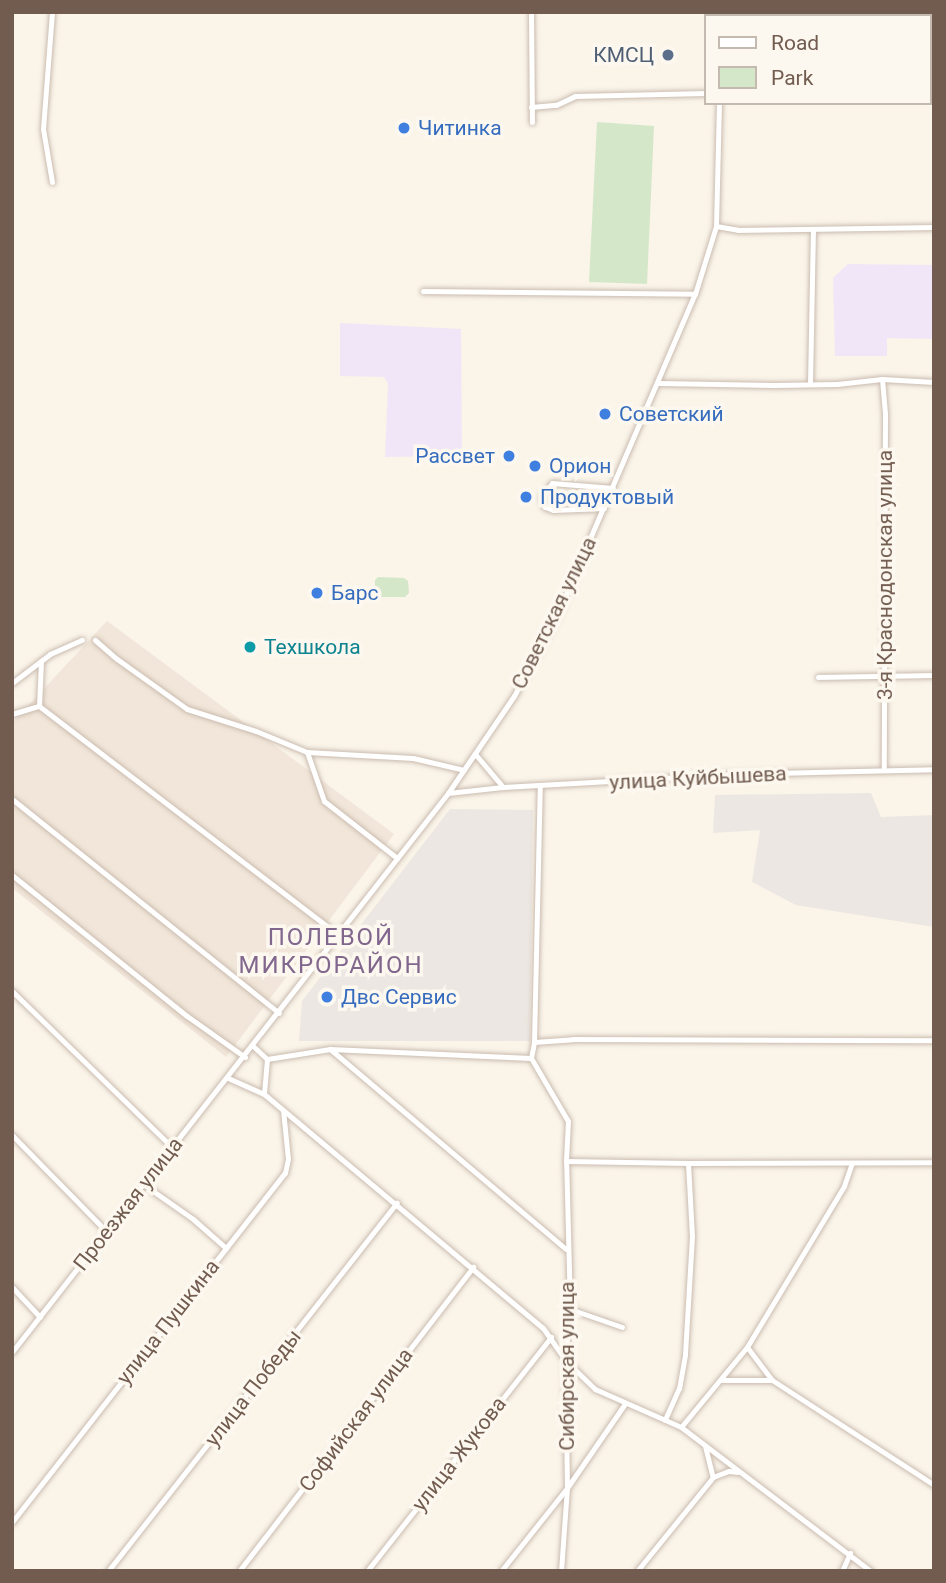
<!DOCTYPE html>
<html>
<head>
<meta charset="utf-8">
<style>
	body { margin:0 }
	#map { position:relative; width:946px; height:1583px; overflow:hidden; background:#faf4e9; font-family:Roboto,sans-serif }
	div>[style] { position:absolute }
	.residential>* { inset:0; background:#f1e6d9 }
	.industrial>* { inset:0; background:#ece7e2 }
	.education>* { inset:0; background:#f1e6f7 }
	.green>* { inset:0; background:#d5e7c9 }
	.roads { filter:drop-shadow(0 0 2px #cbbcb0) drop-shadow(0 0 2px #cbbcb0) }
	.street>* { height:5px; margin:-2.5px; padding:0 2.5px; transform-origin:2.5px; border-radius:2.5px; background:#fff }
	.dots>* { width:19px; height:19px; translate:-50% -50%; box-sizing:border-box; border:4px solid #fdf8ef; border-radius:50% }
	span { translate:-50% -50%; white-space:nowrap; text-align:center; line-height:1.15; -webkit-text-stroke:7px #fdf8ef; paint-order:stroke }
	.service-label { font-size:21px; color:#4e5e75 }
	.right { translate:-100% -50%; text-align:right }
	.shop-label { font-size:21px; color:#366cbe }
	.left { translate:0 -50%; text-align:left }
	.street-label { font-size:21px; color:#725c50 }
	.culture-label { font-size:21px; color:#0d838f }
	.quarter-label { font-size:24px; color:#81678d; letter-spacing:2px }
	.frame { position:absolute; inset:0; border:14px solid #725c50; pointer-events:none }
	.legend { position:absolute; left:704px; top:14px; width:228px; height:91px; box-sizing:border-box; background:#fdf8ef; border:2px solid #c5baaf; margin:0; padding:9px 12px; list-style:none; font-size:21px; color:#725c50 }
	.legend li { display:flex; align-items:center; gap:14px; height:35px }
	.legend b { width:35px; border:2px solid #c5baaf }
</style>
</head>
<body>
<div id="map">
	<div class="residential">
		<div style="clip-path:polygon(107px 621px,394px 834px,226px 1057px,12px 888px,12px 723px)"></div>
	</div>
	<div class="industrial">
		<div style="clip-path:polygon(871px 793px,881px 817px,934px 815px,934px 927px,796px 905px,752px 882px,760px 830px,713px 833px,715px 795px)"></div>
		<div style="clip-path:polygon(450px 809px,533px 810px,530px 1041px,299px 1041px,302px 1001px)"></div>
	</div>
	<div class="education">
		<div style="clip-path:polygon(848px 264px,934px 265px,934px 339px,887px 338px,887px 356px,835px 356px,833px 278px)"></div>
		<div style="clip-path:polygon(340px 323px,461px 329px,462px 456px,385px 457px,388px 384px,384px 377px,340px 376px)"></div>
	</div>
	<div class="green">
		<div style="clip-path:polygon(597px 122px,654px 126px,647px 284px,589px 282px)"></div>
		<div style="clip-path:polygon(378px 577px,404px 578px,408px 581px,409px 593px,405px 597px,379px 597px,375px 593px,375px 580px)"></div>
	</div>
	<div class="roads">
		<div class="street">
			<div style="left:531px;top:12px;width:110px;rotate:89.5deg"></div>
			<div style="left:720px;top:16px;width:4px;rotate:-90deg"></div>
			<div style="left:930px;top:88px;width:4px"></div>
			<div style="left:531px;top:107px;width:25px;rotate:-5deg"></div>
			<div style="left:556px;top:105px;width:21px;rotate:-25deg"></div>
			<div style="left:575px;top:96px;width:131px;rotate:-1.3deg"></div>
			<div style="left:52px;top:182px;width:54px;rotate:-99.6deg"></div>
			<div style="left:43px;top:129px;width:117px;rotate:-85.6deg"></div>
			<div style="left:716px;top:226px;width:22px;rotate:10deg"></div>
			<div style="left:738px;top:230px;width:196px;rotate:-0.9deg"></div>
			<div style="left:423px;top:291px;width:272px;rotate:0.6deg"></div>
			<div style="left:882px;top:379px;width:35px;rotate:85deg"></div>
			<div style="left:885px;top:414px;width:356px;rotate:90.2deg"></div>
			<div style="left:659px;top:383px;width:115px;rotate:1deg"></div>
			<div style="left:774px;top:385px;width:63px;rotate:-0.9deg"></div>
			<div style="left:837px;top:384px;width:45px;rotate:-6.3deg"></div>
			<div style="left:882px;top:379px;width:52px;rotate:3.3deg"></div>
			<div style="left:810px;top:384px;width:154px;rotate:-88.9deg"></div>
			<div style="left:604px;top:508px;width:51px;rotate:177.8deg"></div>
			<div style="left:553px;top:510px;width:9px;rotate:-159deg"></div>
			<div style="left:545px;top:507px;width:10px;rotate:-107deg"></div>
			<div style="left:542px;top:497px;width:17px;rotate:-54deg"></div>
			<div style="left:552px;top:483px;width:61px;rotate:4.7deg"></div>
			<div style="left:95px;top:640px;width:29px;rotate:41deg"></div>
			<div style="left:117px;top:659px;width:86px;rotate:35.5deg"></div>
			<div style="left:187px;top:709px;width:72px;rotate:17.7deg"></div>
			<div style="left:256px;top:731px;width:55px;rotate:22.4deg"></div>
			<div style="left:307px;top:752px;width:106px;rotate:3.2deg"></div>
			<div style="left:413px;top:758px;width:52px;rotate:13.2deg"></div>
			<div style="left:41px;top:661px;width:45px;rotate:92.5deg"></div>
			<div style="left:39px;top:706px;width:377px;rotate:37.4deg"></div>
			<div style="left:818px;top:677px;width:116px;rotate:-1deg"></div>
			<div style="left:12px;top:683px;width:48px;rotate:-37.3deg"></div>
			<div style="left:50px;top:654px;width:35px;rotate:-24deg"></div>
			<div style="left:12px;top:714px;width:28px;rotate:-17deg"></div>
			<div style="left:307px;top:752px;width:52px;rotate:70.9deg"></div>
			<div style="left:324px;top:801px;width:93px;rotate:38deg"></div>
			<div style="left:476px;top:755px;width:42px;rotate:49.8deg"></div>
			<div style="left:503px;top:787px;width:232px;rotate:-3.2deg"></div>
			<div style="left:735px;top:774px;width:199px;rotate:-1.4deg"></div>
			<div style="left:448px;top:793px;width:55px;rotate:-6.2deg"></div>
			<div style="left:12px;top:799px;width:342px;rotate:38.7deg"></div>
			<div style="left:12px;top:875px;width:225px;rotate:38.9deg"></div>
			<div style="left:187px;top:1016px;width:71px;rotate:35.3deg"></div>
			<div style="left:12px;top:991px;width:223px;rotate:44.3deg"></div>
			<div style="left:534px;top:1042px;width:39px;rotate:-4deg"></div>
			<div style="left:573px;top:1039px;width:361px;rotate:0.2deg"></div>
			<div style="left:253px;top:1046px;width:19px;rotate:43deg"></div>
			<div style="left:267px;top:1059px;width:64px;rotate:-9deg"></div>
			<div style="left:330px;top:1049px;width:201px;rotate:2.6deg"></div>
			<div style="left:531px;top:1058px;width:73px;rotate:59.6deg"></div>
			<div style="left:568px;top:1121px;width:40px;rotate:92.9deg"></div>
			<div style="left:566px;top:1161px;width:122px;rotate:0.9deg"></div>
			<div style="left:688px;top:1163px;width:73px;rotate:86.9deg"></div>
			<div style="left:692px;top:1236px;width:119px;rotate:93.4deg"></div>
			<div style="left:685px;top:1355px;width:34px;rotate:100deg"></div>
			<div style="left:679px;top:1388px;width:35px;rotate:114deg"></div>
			<div style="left:330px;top:1049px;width:309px;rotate:40.3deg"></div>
			<div style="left:531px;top:1058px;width:16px;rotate:-79deg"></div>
			<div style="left:534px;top:1042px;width:256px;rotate:-88.7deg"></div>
			<div style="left:267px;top:1059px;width:35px;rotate:95deg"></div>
			<div style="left:264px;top:1094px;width:364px;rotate:40deg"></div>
			<div style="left:543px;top:1328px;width:39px;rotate:55deg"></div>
			<div style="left:565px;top:1360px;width:42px;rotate:44deg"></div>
			<div style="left:595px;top:1389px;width:94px;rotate:23.8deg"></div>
			<div style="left:681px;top:1427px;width:238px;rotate:37.2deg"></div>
			<div style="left:228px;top:1078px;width:39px;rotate:24deg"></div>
			<div style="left:12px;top:1135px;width:134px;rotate:45.6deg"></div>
			<div style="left:688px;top:1163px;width:246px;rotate:-0.2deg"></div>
			<div style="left:143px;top:1184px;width:61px;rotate:35deg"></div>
			<div style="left:193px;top:1219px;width:44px;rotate:41.3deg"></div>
			<div style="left:12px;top:1287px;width:41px;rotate:47deg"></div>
			<div style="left:570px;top:1309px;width:55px;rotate:19.1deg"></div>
			<div style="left:747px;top:1347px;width:41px;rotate:52.9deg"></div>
			<div style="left:772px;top:1380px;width:193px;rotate:32.9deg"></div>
			<div style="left:12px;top:1352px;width:709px;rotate:-52.05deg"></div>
			<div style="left:448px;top:793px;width:117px;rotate:-55.8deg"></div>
			<div style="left:514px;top:696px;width:94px;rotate:-62.1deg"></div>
			<div style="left:558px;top:613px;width:347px;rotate:-66.8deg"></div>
			<div style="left:695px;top:294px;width:71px;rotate:-72.8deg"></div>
			<div style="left:716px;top:226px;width:123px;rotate:-88.6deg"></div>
			<div style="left:722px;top:1380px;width:50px"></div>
			<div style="left:681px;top:1427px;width:104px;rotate:-50.5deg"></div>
			<div style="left:747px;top:1347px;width:188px;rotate:-58.9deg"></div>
			<div style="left:844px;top:1186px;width:24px;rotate:-71deg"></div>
			<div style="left:705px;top:1446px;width:32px;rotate:76deg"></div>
			<div style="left:12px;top:1522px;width:443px;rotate:-52deg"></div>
			<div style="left:285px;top:1173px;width:14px;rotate:-78deg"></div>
			<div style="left:288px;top:1159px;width:49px;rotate:-95.8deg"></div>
			<div style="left:108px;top:1571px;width:468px;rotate:-51.9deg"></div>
			<div style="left:239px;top:1571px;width:384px;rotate:-52.4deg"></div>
			<div style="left:367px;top:1571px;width:298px;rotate:-51.8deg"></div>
			<div style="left:501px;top:1571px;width:106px;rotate:-51.5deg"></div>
			<div style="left:567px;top:1488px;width:101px;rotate:-55.5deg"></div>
			<div style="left:561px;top:1571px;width:83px;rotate:-85.9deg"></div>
			<div style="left:567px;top:1488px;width:128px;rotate:-90.9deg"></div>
			<div style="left:565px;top:1360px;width:51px;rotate:-84.4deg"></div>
			<div style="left:570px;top:1309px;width:148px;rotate:-91.5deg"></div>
			<div style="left:637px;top:1571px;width:121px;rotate:-51deg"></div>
			<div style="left:713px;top:1477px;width:17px;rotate:-21deg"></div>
			<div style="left:729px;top:1471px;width:9px;rotate:6deg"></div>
			<div style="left:842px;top:1571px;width:20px;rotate:-66deg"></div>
		</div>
	</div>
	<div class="dots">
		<div style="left:668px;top:55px;background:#5c6f8a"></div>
		<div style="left:404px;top:128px;background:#3f7fe0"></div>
		<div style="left:605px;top:414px;background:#3f7fe0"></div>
		<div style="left:509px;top:456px;background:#3f7fe0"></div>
		<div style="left:535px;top:466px;background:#3f7fe0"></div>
		<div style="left:526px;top:497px;background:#3f7fe0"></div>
		<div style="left:317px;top:593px;background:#3f7fe0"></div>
		<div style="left:250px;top:647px;background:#0f9aa8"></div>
		<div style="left:327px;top:997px;background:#3f7fe0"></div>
	</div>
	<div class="service-label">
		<span class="right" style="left:654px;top:55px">КМСЦ</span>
	</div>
	<div class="shop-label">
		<span class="left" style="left:418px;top:128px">Читинка</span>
		<span class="left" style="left:619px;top:414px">Советский</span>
		<span class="right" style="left:495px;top:456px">Рассвет</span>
		<span class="left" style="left:549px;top:466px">Орион</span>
		<span class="left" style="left:540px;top:497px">Продуктовый</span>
		<span class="left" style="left:331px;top:593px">Барс</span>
		<span class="left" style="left:341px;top:997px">Двс Сервис</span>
	</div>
	<div class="street-label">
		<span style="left:885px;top:575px;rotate:-90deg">3-я Краснодонская улица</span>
		<span style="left:554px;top:613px;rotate:-64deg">Советская улица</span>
		<span style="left:698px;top:778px;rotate:-3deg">улица Куйбышева</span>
		<span style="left:128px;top:1204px;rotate:-52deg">Проезжая улица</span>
		<span style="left:168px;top:1322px;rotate:-52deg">улица Пушкина</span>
		<span style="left:567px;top:1366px;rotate:-90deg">Сибирская улица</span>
		<span style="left:253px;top:1388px;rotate:-52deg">улица Победы</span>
		<span style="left:356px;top:1420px;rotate:-53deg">Софийская улица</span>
		<span style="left:459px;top:1454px;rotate:-52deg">улица Жукова</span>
	</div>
	<div class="culture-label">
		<span class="left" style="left:264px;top:647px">Техшкола</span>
	</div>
	<div class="quarter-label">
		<span style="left:331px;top:952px">ПОЛЕВОЙ<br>МИКРОРАЙОН</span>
	</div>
	<div class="frame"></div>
	<ul class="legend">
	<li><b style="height:9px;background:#fff"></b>Road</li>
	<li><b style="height:19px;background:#d5e7c9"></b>Park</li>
	</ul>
</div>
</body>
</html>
